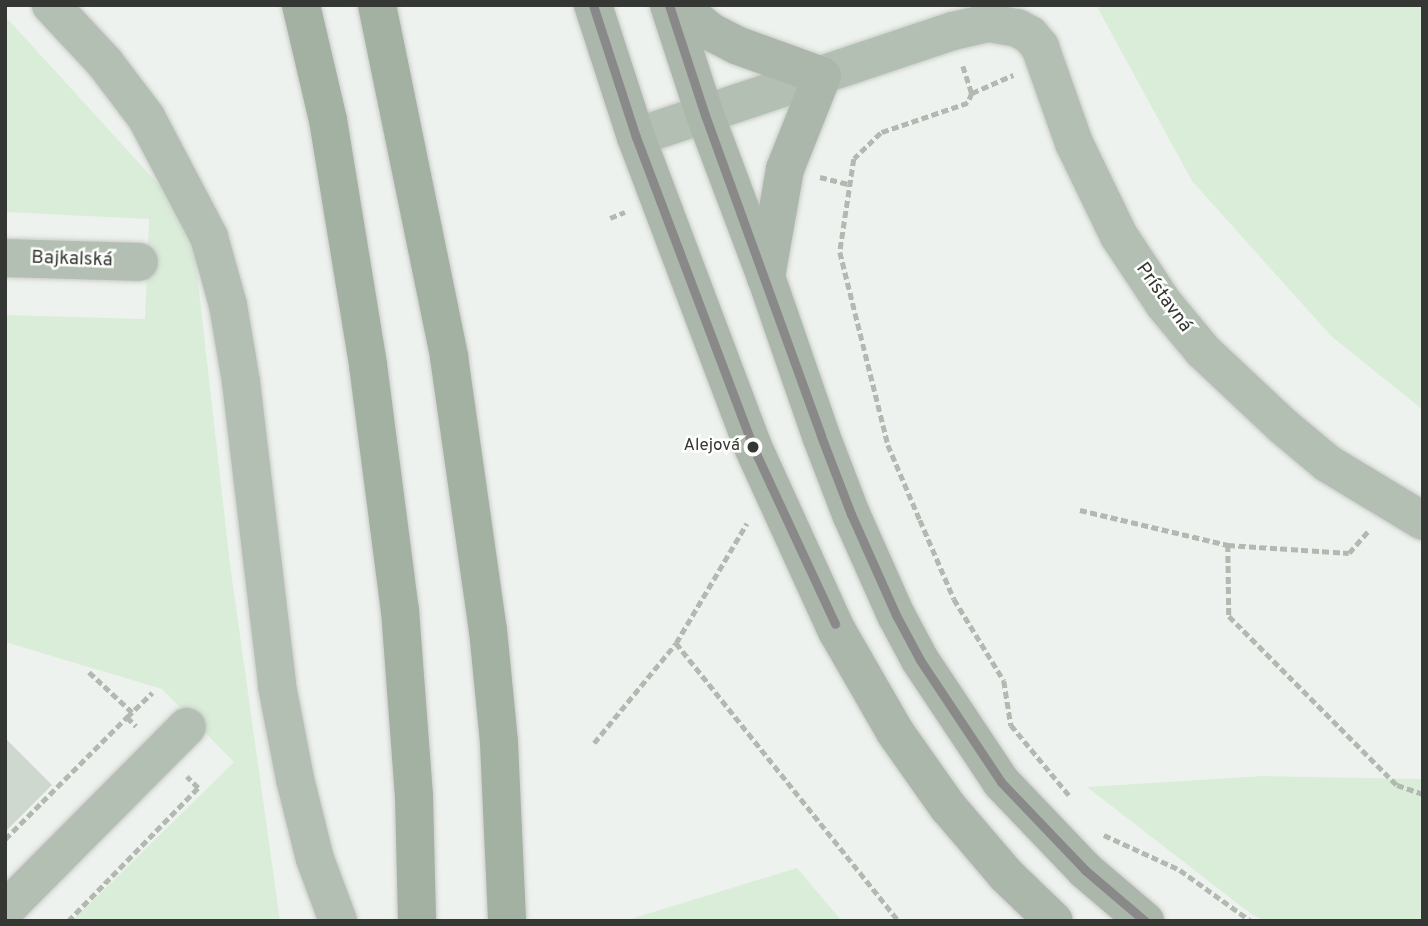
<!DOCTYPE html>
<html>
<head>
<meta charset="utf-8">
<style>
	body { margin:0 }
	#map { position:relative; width:1428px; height:926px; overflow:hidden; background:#eef2ee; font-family:Overpass,sans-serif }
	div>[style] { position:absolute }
	.green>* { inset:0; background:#daedd9 }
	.building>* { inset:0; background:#ced8ce }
	.path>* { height:4.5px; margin-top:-2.25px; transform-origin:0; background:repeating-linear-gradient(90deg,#b1b9b1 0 7px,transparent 0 10.5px) }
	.roads { filter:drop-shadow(0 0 2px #caccca) drop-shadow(0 0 2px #caccca) }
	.minor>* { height:38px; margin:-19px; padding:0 19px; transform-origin:19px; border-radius:19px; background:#b4bfb3 }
	.major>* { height:38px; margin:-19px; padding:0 19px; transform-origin:19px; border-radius:19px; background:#abb7aa }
	.highway>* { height:38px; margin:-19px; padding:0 19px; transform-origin:19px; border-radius:19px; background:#a3b1a3 }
	.bus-1>* { height:9px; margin:-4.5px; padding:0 4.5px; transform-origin:4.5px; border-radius:4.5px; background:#898989 }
	.dots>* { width:19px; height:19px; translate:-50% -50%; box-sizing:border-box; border:4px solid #fefffd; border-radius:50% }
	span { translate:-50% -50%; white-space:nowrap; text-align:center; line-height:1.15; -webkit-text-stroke:5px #fefffd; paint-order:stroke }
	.bus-label { font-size:17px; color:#343734 }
	.right { translate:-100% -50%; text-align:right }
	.street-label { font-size:19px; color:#343734 }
	.frame { position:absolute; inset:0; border:7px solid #343734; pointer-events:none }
</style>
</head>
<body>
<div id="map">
	<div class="green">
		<div style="clip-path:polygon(1096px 5px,1423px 5px,1423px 410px,1331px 336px,1192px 181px)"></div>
		<div style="clip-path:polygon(5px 16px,191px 220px,230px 564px,280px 921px,72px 921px,234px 762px,162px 689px,5px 642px,5px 315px,145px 319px,149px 219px,5px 212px)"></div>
		<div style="clip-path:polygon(1263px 776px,1423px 779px,1423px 921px,1264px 921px,1251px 914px,1087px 787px)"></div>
		<div style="clip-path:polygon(797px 868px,842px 921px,624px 921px)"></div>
	</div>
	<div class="building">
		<div style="clip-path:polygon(5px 738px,52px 785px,5px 832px)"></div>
	</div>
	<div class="path">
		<div style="left:963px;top:66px;width:28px;rotate:72deg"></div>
		<div style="left:972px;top:93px;width:11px;rotate:112deg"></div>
		<div style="left:968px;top:103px;width:92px;rotate:161deg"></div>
		<div style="left:881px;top:133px;width:37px;rotate:136deg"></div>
		<div style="left:854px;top:159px;width:94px;rotate:98.6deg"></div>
		<div style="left:840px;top:252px;width:199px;rotate:76deg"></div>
		<div style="left:888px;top:445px;width:82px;rotate:66.9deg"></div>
		<div style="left:920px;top:520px;width:86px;rotate:66.7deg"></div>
		<div style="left:954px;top:599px;width:96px;rotate:58.6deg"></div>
		<div style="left:1004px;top:681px;width:45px;rotate:81deg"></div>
		<div style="left:1011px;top:725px;width:91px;rotate:50.4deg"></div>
		<div style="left:972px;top:93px;width:45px;rotate:-23.7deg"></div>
		<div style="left:820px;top:177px;width:30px;rotate:14deg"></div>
		<div style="left:610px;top:218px;width:16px;rotate:-22deg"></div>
		<div style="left:1080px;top:510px;width:152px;rotate:13.3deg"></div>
		<div style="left:1228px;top:545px;width:121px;rotate:3.8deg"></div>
		<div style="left:1349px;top:553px;width:30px;rotate:-49deg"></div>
		<div style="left:1228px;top:545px;width:71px;rotate:89.2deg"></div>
		<div style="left:1229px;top:616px;width:238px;rotate:45.2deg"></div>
		<div style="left:1397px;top:785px;width:28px;rotate:19deg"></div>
		<div style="left:676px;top:643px;width:356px;rotate:51.3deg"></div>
		<div style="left:89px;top:672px;width:59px;rotate:42.9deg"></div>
		<div style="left:127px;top:717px;width:35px;rotate:-44deg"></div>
		<div style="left:594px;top:743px;width:129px;rotate:-50.6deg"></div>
		<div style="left:676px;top:643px;width:139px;rotate:-59.4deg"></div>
		<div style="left:1104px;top:835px;width:84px;rotate:24.7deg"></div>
		<div style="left:1180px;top:870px;width:87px;rotate:35.7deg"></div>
		<div style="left:5px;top:839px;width:173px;rotate:-45deg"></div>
		<div style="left:127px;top:717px;width:13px;rotate:45deg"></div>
		<div style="left:68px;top:921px;width:186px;rotate:-45.7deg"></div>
		<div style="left:198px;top:788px;width:16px;rotate:-135deg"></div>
	</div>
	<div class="roads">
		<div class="minor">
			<div style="left:51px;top:5px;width:79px;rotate:47deg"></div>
			<div style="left:105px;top:63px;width:68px;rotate:52.8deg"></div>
			<div style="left:146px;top:117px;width:136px;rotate:62.3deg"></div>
			<div style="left:209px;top:237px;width:71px;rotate:74.4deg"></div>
			<div style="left:228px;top:305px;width:78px;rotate:80.4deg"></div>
			<div style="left:241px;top:382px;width:306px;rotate:83.2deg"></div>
			<div style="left:277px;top:686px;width:95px;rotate:79deg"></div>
			<div style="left:295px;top:779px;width:82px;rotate:76deg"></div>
			<div style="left:315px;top:859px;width:66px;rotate:69.6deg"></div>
			<div style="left:636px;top:137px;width:334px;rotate:-18.5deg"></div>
			<div style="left:953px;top:31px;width:37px;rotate:-13deg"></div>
			<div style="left:989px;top:23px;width:28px;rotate:10deg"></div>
			<div style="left:1017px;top:28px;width:15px;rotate:28deg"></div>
			<div style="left:1030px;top:35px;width:16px;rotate:50deg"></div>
			<div style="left:1040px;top:47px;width:102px;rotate:70.5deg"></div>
			<div style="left:1074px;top:143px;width:103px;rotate:64.2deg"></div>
			<div style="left:1119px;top:236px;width:82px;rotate:56.5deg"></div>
			<div style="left:1164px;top:304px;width:61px;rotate:50.3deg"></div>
			<div style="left:1203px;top:351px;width:111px;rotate:43.2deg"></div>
			<div style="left:1284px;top:427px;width:56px;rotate:39.9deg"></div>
			<div style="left:1327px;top:463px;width:112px;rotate:31.1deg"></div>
			<div style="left:5px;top:258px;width:134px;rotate:1.7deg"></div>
			<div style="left:5px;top:910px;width:258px;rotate:-45.2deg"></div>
		</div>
		<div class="major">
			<div style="left:593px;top:5px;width:139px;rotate:72deg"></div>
			<div style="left:636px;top:137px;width:331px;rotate:69.3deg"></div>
			<div style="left:753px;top:447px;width:202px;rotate:65.5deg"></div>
			<div style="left:837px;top:631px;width:116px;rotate:60.1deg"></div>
			<div style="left:895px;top:732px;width:92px;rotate:54.8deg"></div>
			<div style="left:948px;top:807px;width:89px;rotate:49.5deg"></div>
			<div style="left:1006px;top:875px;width:66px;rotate:43.8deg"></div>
			<div style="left:669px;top:5px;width:116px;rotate:71.9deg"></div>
			<div style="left:705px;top:115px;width:173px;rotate:69.4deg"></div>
			<div style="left:766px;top:277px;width:168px;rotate:70.9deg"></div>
			<div style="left:821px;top:436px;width:84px;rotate:69deg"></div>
			<div style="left:851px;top:514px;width:111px;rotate:66deg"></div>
			<div style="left:896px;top:615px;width:51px;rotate:61.9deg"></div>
			<div style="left:920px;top:660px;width:146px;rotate:56.4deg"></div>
			<div style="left:1001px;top:782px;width:122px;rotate:46.3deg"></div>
			<div style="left:1085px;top:870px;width:79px;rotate:40.4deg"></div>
			<div style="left:678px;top:5px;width:43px;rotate:39.3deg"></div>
			<div style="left:711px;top:32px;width:28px;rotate:27deg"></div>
			<div style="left:736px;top:45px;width:91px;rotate:19.8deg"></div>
			<div style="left:822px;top:76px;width:100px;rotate:111.7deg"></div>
			<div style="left:785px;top:169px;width:110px;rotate:100deg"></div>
		</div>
		<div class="highway">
			<div style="left:301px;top:5px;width:118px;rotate:76.8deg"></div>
			<div style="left:328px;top:120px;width:248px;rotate:80.7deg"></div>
			<div style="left:368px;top:365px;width:247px;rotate:82.6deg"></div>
			<div style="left:400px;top:610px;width:187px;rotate:85.7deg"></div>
			<div style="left:414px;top:796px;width:125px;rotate:88.6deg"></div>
			<div style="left:377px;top:5px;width:359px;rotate:78.4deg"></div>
			<div style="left:449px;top:357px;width:276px;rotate:81.9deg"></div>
			<div style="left:488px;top:630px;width:114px;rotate:84.4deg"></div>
			<div style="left:499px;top:743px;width:178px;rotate:87.4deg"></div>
		</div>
	</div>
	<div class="bus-1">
		<div style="left:593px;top:5px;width:139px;rotate:72deg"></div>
		<div style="left:636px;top:137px;width:331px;rotate:69.3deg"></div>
		<div style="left:753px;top:447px;width:195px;rotate:65.1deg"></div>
		<div style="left:669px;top:5px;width:116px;rotate:71.9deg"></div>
		<div style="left:705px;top:115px;width:341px;rotate:70.1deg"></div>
		<div style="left:821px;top:436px;width:84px;rotate:69deg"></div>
		<div style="left:851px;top:514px;width:111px;rotate:66deg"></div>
		<div style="left:896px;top:615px;width:51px;rotate:61.9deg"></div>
		<div style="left:920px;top:660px;width:146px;rotate:56.4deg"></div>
		<div style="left:1001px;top:782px;width:122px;rotate:46.3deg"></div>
		<div style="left:1085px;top:870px;width:79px;rotate:40.4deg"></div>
	</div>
	<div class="dots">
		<div style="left:753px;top:447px;background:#343734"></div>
	</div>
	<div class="bus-label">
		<span class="right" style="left:740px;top:447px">Alejová</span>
	</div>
	<div class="street-label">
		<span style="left:72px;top:260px;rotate:2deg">Bajkalská</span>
		<span style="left:1163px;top:298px;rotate:54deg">Prístavná</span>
	</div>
	<div class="frame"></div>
</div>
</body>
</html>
